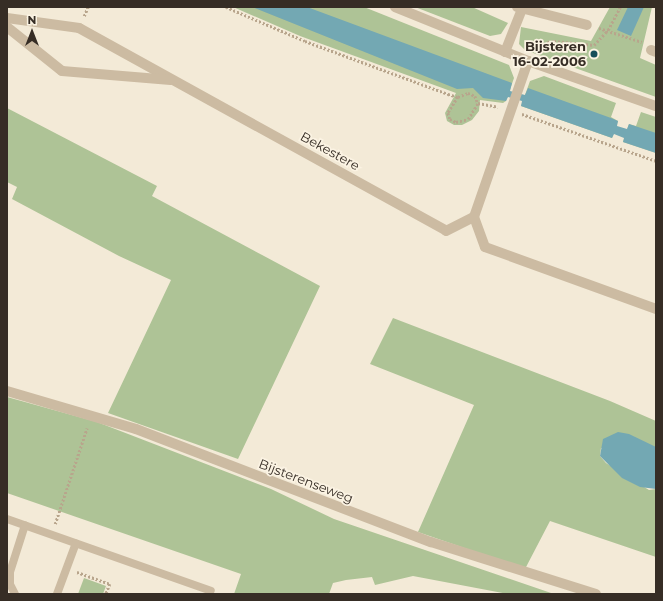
<!DOCTYPE html>
<html>
<head>
<meta charset="utf-8">
<style>
	body { margin:0 }
	#map { position:relative; width:663px; height:601px; overflow:hidden; background:#f3ead7; font-family:Montserrat,sans-serif }
	div>[style] { position:absolute }
	.green>* { inset:0; background:#aec396 }
	.water>* { inset:0; background:#73a8b3 }
	.path>* { height:2.5px; margin-top:-1.25px; transform-origin:0; background:repeating-linear-gradient(90deg,#b8a58c 0 2px,transparent 0 4px) }
	.lane>* { height:8px; margin:-4px; padding:0 4px; transform-origin:4px; border-radius:4px; background:#ccbba2 }
	.street>* { height:10px; margin:-5px; padding:0 5px; transform-origin:5px; border-radius:5px; background:#ccbba2 }
	.dots>* { width:11px; height:11px; translate:-50% -50%; box-sizing:border-box; border:2px solid #fbf3e3; border-radius:50% }
	span { translate:-50% -50%; white-space:nowrap; text-align:center; line-height:1.15; -webkit-text-stroke:3.5px #fbf3e3; paint-order:stroke }
	.poi-label { font-size:13px; color:#362d25; font-weight:700 }
	.right { translate:-100% -50%; text-align:right }
	.street-label { font-size:13px; color:#362d25 }
	.frame { position:absolute; inset:0; border:8px solid #362d25; pointer-events:none }
	.north { position:absolute; left:12px; top:12px; width:40px; height:40px; -webkit-text-stroke:3px #fbf3e3; paint-order:stroke; rotate:0deg; font-size:11px; font-weight:700; line-height:16px; text-align:center; color:#362d25 }
	.north::after { content:''; display:block; margin:auto; width:14px; height:18px; background:#362d25; clip-path:polygon(50% 0,100% 100%,50% 72%,0 100%) }
</style>
</head>
<body>
<div id="map">
	<div class="green">
		<div style="clip-path:polygon(233px 7px,364px 7px,509px 65px,514px 78px,506px 101px,503px 103px,480px 100px,479px 111px,472px 120px,462px 125px,454px 125px,447px 121px,445px 113px,456px 93px,300px 36px)"></div>
		<div style="clip-path:polygon(415px 7px,472px 7px,508px 23px,501px 34px,490px 36px)"></div>
		<div style="clip-path:polygon(610px 7px,652px 7px,640px 58px,656px 65px,656px 97px,525px 50px,519px 44px,521px 27px,591px 41px)"></div>
		<div style="clip-path:polygon(544px 76px,616px 103px,611px 117px,618px 121px,612px 138px,521px 106px,530px 81px)"></div>
		<div style="clip-path:polygon(7px 108px,157px 186px,152px 196px,320px 286px,238px 459px,108px 413px,171px 280px,119px 256px,12px 199px,17px 187px,7px 182px)"></div>
		<div style="clip-path:polygon(641px 112px,656px 117px,656px 153px,623px 142px,629px 124px,636px 126px)"></div>
		<div style="clip-path:polygon(393px 318px,610px 401px,656px 421px,656px 447px,601px 448px,600px 456px,606px 463px,649px 490px,656px 489px,656px 557px,550px 521px,525px 569px,418px 532px,474px 405px,370px 364px)"></div>
		<div style="clip-path:polygon(7px 397px,97px 422px,271px 489px,334px 519px,554px 594px,508px 594px,413px 576px,375px 585px,372px 577px,346px 580px,333px 583px,329px 594px,234px 594px,241px 574px,7px 493px)"></div>
		<div style="clip-path:polygon(84px 578px,106px 586px,103px 594px,78px 594px)"></div>
	</div>
	<div class="water">
		<div style="clip-path:polygon(252px 7px,307px 7px,512px 83px,510px 91px,525px 95px,528px 88px,611px 118px,618px 121px,617px 126px,627px 129px,629px 124px,656px 133px,656px 153px,623px 142px,624px 138px,614px 134px,612px 138px,521px 106px,522px 101px,508px 97px,506px 101px,483px 98px,473px 88px,457px 89px)"></div>
		<div style="clip-path:polygon(628px 7px,644px 7px,631px 36px,617px 30px)"></div>
		<div style="clip-path:polygon(618px 432px,629px 434px,656px 447px,656px 489px,640px 487px,622px 478px,600px 456px,603px 439px)"></div>
	</div>
	<div class="path">
		<div style="left:226px;top:7px;width:86px;rotate:23.3deg"></div>
		<div style="left:305px;top:41px;width:153px;rotate:20.3deg"></div>
		<div style="left:448px;top:94px;width:10px;rotate:17deg"></div>
		<div style="left:458px;top:97px;width:11px;rotate:-22deg"></div>
		<div style="left:468px;top:93px;width:8px;rotate:23deg"></div>
		<div style="left:475px;top:96px;width:8px;rotate:67deg"></div>
		<div style="left:478px;top:103px;width:20px;rotate:11deg"></div>
		<div style="left:84px;top:16px;width:10px;rotate:-66deg"></div>
		<div style="left:599px;top:28px;width:45px;rotate:18deg"></div>
		<div style="left:539px;top:51px;width:13px;rotate:-45deg"></div>
		<div style="left:548px;top:42px;width:6px;rotate:-9deg"></div>
		<div style="left:554px;top:41px;width:40px;rotate:5.7deg"></div>
		<div style="left:594px;top:45px;width:21px;rotate:-47deg"></div>
		<div style="left:608px;top:30px;width:26px;rotate:-62deg"></div>
		<div style="left:458px;top:97px;width:19px;rotate:122deg"></div>
		<div style="left:448px;top:113px;width:6px;rotate:72deg"></div>
		<div style="left:450px;top:119px;width:7px;rotate:27deg"></div>
		<div style="left:456px;top:122px;width:12px;rotate:-14deg"></div>
		<div style="left:468px;top:119px;width:19px;rotate:-58deg"></div>
		<div style="left:522px;top:114px;width:142px;rotate:19.3deg"></div>
		<div style="left:55px;top:524px;width:101px;rotate:-71.6deg"></div>
		<div style="left:77px;top:572px;width:35px;rotate:20deg"></div>
		<div style="left:110px;top:584px;width:11px;rotate:112deg"></div>
	</div>
	<div class="lane">
		<div style="left:7px;top:519px;width:216px;rotate:19.4deg"></div>
		<div style="left:15px;top:594px;width:11px;rotate:-117deg"></div>
		<div style="left:10px;top:584px;width:12px;rotate:-90deg"></div>
		<div style="left:10px;top:572px;width:49px;rotate:-72.3deg"></div>
		<div style="left:57px;top:594px;width:54px;rotate:-69.6deg"></div>
	</div>
	<div class="street">
		<div style="left:395px;top:7px;width:144px;rotate:22.1deg"></div>
		<div style="left:528px;top:61px;width:136px;rotate:19.4deg"></div>
		<div style="left:517px;top:7px;width:72px;rotate:14.4deg"></div>
		<div style="left:7px;top:18px;width:73px;rotate:7.9deg"></div>
		<div style="left:79px;top:28px;width:419px;rotate:28.9deg"></div>
		<div style="left:446px;top:231px;width:31px;rotate:-27deg"></div>
		<div style="left:7px;top:27px;width:70px;rotate:38.7deg"></div>
		<div style="left:62px;top:71px;width:109px;rotate:4.7deg"></div>
		<div style="left:651px;top:50px;width:5px;rotate:22deg"></div>
		<div style="left:505px;top:52px;width:46px;rotate:-68.4deg"></div>
		<div style="left:528px;top:61px;width:165px;rotate:109.1deg"></div>
		<div style="left:474px;top:217px;width:32px;rotate:70deg"></div>
		<div style="left:485px;top:247px;width:182px;rotate:19.9deg"></div>
		<div style="left:7px;top:391px;width:134px;rotate:16.4deg"></div>
		<div style="left:136px;top:429px;width:316px;rotate:21deg"></div>
		<div style="left:431px;top:542px;width:173px;rotate:17.5deg"></div>
	</div>
	<div class="dots">
		<div style="left:594px;top:54px;background:#174e5b"></div>
	</div>
	<div class="poi-label">
		<span class="right" style="left:586px;top:54px">Bijsteren<br>16-02-2006</span>
	</div>
	<div class="street-label">
		<span style="left:330px;top:151px;rotate:29deg">Bekestere</span>
		<span style="left:306px;top:481px;rotate:21deg">Bijsterenseweg</span>
	</div>
	<div class="frame"></div>
	<div class="north">N</div>
</div>
</body>
</html>
